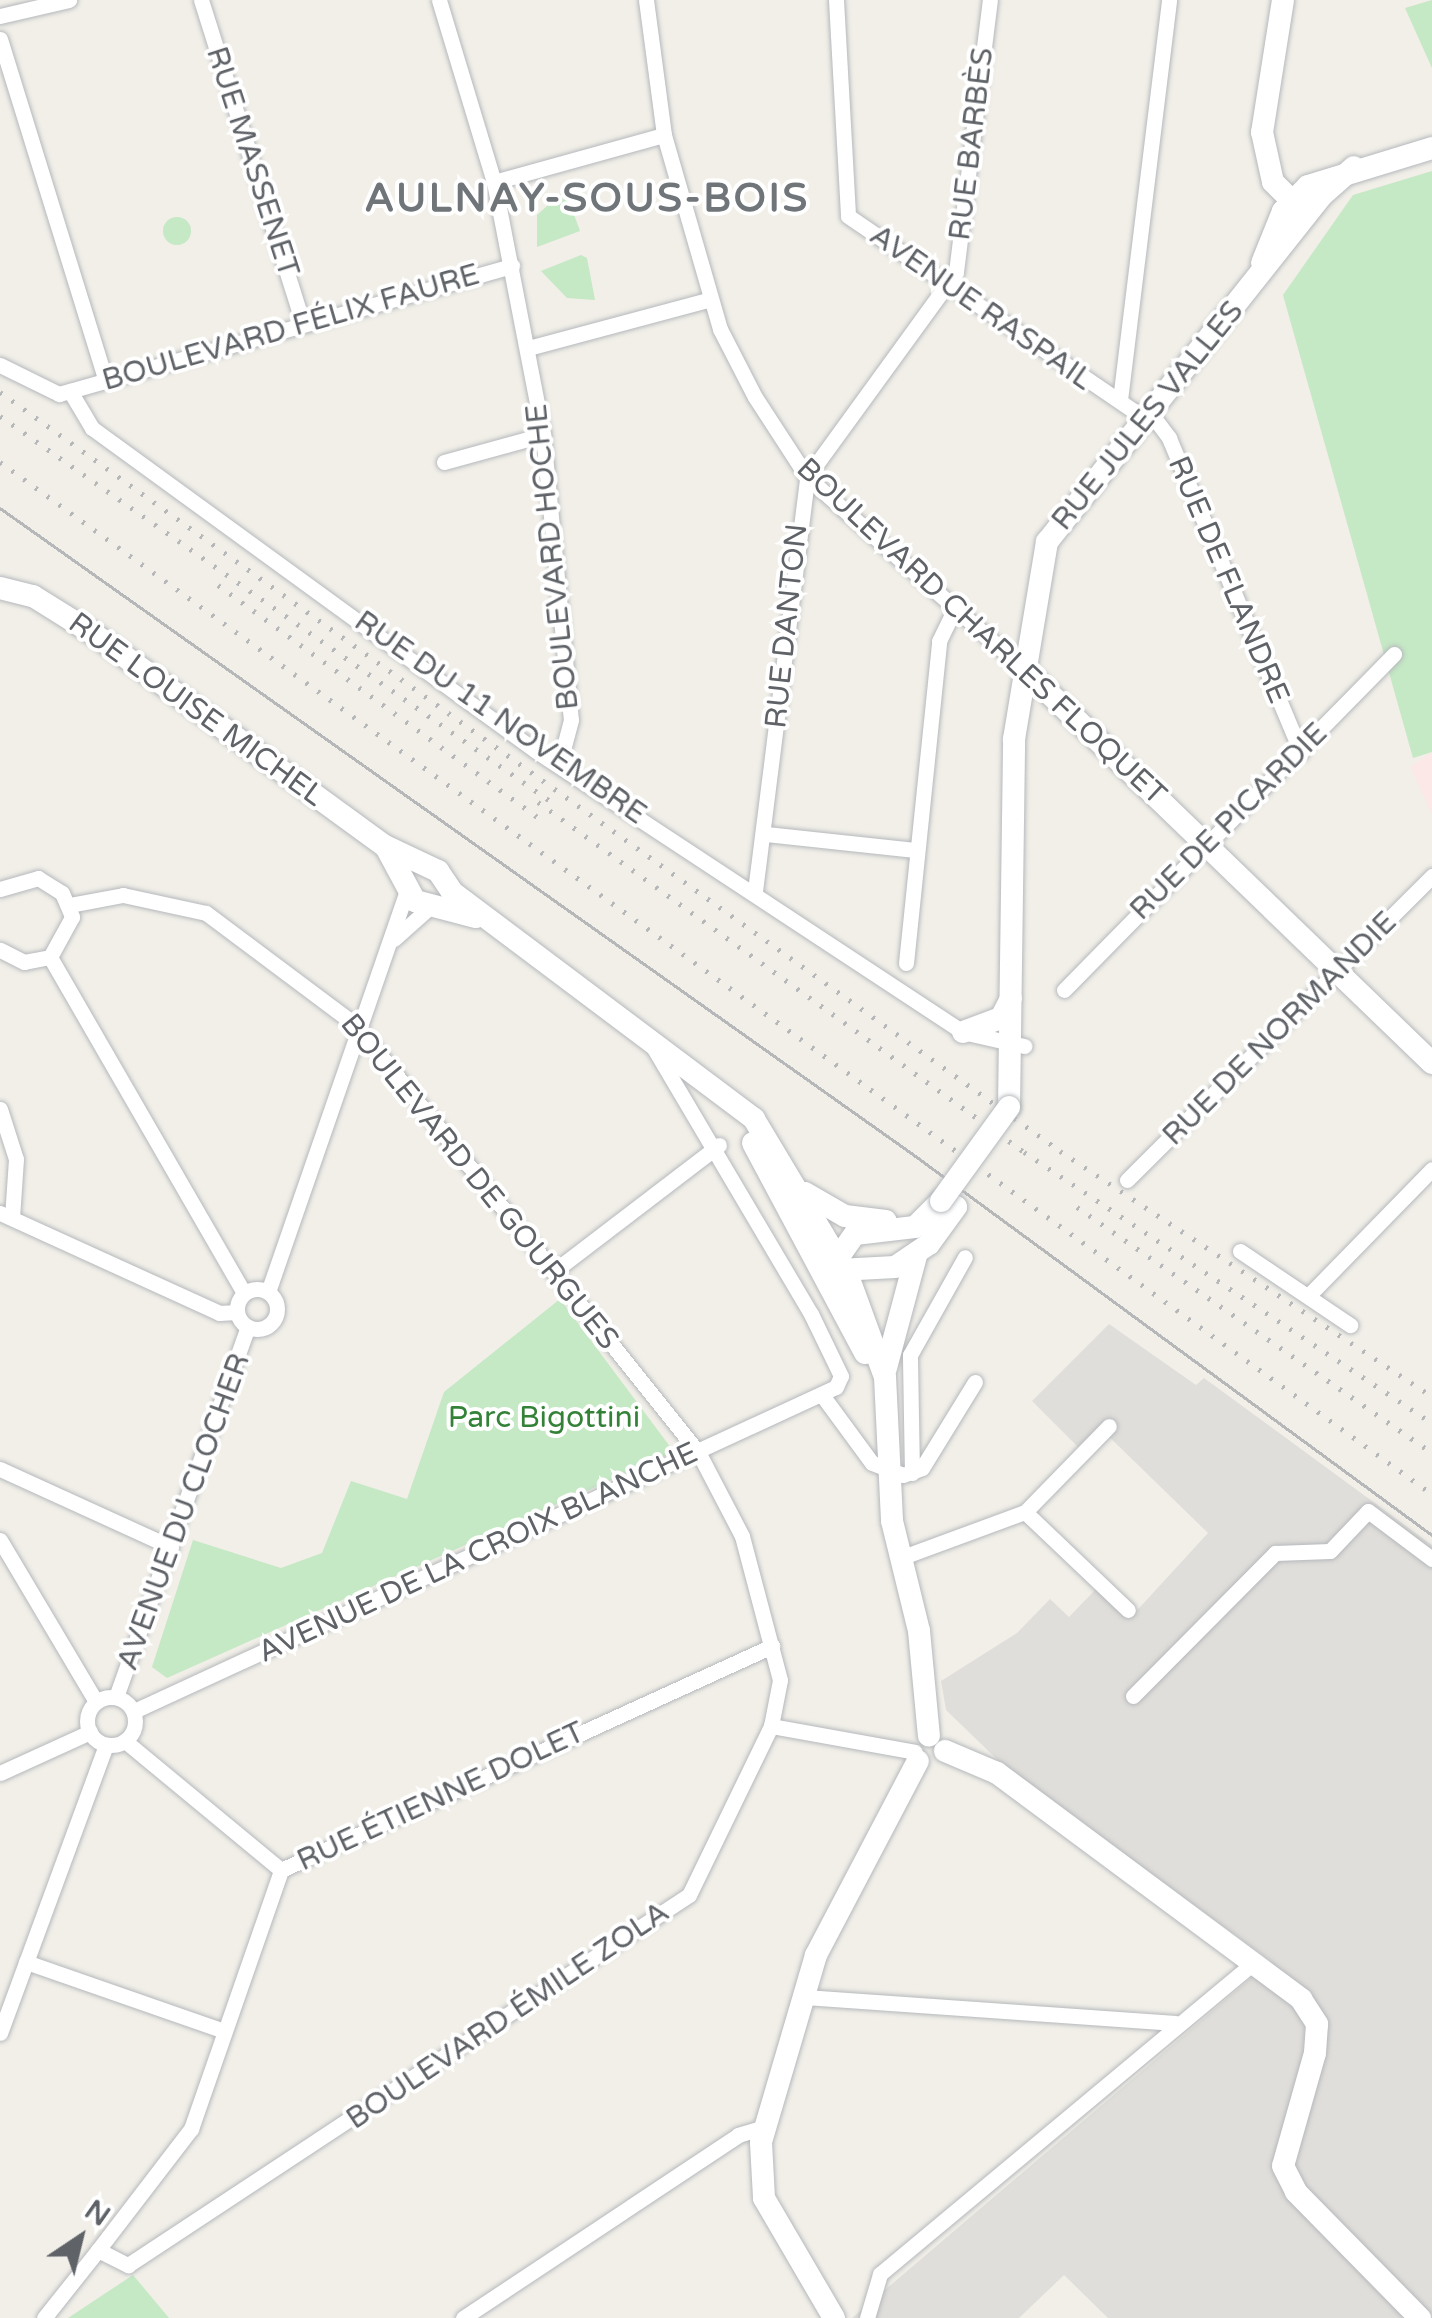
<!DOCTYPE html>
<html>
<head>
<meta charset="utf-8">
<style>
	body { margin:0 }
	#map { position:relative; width:1432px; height:2318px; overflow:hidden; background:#f1efe8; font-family:"Varela Round",sans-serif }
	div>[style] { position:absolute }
	.industrial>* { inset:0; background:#e0deda }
	.medical>* { inset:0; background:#fce8e6 }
	.green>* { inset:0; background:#c5e8c5 }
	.round { border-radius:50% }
	.roads { filter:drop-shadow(0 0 2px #b5b8bc) drop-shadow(0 0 2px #b5b8bc) }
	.street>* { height:15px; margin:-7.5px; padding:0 7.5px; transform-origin:7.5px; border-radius:7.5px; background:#fff }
	.street>.ring { margin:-7.5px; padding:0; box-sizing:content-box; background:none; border:15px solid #fff; border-radius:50% }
	.secondary>* { height:22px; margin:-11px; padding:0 11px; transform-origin:11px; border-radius:11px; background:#fff }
	.tram>* { height:2.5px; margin:-1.25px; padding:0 1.25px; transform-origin:1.25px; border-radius:1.25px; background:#b6b7b8 }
	.rail>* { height:5px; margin-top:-2.5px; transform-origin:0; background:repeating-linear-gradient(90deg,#b6b7b8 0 2.5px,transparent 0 14.5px) }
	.bridges { filter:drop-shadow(0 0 2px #b6babf) drop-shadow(0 0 2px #b6babf) }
	.secondary-bridge>* { height:22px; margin:-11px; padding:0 11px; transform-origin:11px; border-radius:11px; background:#fff }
	span { translate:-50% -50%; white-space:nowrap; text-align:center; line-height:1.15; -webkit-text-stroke:8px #fff; paint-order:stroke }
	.street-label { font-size:30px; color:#5f6368 }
	.park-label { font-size:30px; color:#348238 }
	.district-label { font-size:40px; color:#70757a; font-weight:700; letter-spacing:2.5px }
	.north { position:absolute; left:30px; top:2188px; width:100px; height:100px; -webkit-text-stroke:8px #fff; paint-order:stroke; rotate:35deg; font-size:28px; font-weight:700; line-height:40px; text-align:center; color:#5f6368 }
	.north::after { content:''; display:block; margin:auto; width:35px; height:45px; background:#5f6368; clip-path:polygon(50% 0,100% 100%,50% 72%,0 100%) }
</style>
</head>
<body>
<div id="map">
	<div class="industrial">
		<div style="clip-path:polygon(1109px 1324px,1196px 1385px,1204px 1378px,1432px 1545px,1432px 2318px,1108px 2318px,1064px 2275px,1019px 2318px,852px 2318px,1271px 1961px,1006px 1768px,946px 1710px,941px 1681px,1017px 1633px,1050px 1599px,1069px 1617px,1097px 1588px,1130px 1618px,1208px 1533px,1099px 1427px,1078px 1447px,1032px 1401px)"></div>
	</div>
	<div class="medical">
		<div style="clip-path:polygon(1432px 752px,1432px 815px,1410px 767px)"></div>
	</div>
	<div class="green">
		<div style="clip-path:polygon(1432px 0,1432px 68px,1405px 8px)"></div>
		<div style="clip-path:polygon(1432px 171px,1432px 752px,1413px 758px,1283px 295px,1353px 195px)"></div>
		<div style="clip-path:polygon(565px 190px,580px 231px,537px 247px,537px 215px)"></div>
		<div class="round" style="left:163px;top:217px;width:28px;height:28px"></div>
		<div style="clip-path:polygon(581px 255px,587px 258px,595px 300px,567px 298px,541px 271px)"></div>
		<div style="clip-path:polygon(560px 1299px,674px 1452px,167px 1678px,152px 1667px,193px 1540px,281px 1568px,322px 1553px,351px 1481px,407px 1499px,444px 1392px)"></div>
		<div style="clip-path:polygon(133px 2275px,169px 2318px,68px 2318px)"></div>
	</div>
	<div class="roads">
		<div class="street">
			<div style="left:201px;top:0;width:340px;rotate:72.5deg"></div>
			<div style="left:439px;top:0;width:190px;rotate:73.2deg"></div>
			<div style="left:494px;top:182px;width:258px;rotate:79deg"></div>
			<div style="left:543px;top:435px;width:286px;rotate:84.4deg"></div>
			<div style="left:571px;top:720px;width:47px;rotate:104.9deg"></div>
			<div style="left:646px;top:0;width:136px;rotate:82.4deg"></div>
			<div style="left:664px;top:135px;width:202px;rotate:73.9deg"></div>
			<div style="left:720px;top:329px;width:76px;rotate:62.8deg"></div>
			<div style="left:755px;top:397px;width:95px;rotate:57deg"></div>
			<div style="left:807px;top:477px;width:291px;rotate:41.5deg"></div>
			<div style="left:836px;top:0;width:216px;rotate:86.8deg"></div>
			<div style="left:848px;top:216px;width:358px;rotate:34.3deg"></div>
			<div style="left:0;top:16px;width:71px;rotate:-13.1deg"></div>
			<div style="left:0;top:39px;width:355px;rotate:72.8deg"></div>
			<div style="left:494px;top:182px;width:176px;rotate:-15.5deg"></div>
			<div style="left:528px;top:348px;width:189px;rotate:-15deg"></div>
			<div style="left:0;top:365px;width:66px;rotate:26.2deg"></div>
			<div style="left:59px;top:394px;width:471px;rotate:-15.8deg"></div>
			<div style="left:70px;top:391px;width:43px;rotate:59.3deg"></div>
			<div style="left:92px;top:428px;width:549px;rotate:36.04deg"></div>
			<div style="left:536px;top:751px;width:511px;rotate:33.35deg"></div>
			<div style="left:963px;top:1032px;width:63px;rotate:12.9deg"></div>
			<div style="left:1120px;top:400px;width:403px;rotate:-83deg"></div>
			<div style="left:1149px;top:411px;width:34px;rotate:53deg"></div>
			<div style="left:1169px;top:438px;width:341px;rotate:67.2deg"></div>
			<div style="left:444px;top:462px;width:103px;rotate:-15.3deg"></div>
			<div style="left:766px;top:834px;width:150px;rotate:6.1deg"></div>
			<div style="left:0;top:889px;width:40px;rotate:-16deg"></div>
			<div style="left:38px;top:878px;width:28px;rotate:32deg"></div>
			<div style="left:62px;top:893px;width:26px;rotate:67deg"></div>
			<div style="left:72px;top:917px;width:46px;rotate:118.8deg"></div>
			<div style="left:50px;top:957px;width:26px;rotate:169deg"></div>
			<div style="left:24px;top:962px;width:27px;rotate:-153deg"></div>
			<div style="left:755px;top:891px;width:417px;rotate:-82.8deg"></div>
			<div style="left:807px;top:477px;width:253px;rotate:-54deg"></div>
			<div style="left:956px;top:272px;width:274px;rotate:-82.9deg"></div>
			<div style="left:394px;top:939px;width:50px;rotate:-41.7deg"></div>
			<div style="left:50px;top:957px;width:388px;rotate:60deg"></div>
			<div style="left:906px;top:963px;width:324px;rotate:-84.1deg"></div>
			<div style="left:939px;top:641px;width:37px;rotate:-64deg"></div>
			<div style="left:1064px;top:990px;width:471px;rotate:-45.5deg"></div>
			<div style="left:0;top:1109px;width:52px;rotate:72.3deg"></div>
			<div style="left:16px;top:1159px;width:59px;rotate:93.9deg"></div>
			<div style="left:1127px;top:1180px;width:431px;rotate:-44.9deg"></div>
			<div style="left:0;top:1213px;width:241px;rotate:24.5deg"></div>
			<div style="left:219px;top:1313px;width:18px;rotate:-3deg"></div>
			<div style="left:1240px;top:1251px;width:133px;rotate:33.9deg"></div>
			<div style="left:553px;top:1272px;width:209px;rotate:-37.4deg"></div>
			<div class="ring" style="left:237px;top:1289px;width:25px;height:25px"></div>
			<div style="left:268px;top:1292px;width:425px;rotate:-70.9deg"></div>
			<div style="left:1311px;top:1293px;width:173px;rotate:-45.7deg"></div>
			<div style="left:822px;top:1395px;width:84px;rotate:53.7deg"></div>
			<div style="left:872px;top:1463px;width:33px;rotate:21deg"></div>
			<div style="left:903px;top:1475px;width:20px;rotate:-20deg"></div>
			<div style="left:922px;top:1468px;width:101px;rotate:-58.4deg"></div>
			<div style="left:0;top:1469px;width:188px;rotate:24.5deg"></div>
			<div style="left:912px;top:1473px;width:118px;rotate:-91deg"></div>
			<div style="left:910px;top:1355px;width:112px;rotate:-60.7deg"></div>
			<div style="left:1025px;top:1512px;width:142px;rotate:43.6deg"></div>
			<div style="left:0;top:1540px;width:188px;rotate:59.3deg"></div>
			<div style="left:900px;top:1558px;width:133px;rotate:-20.2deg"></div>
			<div style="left:1025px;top:1512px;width:120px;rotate:-45.7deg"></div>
			<div style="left:1133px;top:1696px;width:202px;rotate:-45.2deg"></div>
			<div style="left:1275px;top:1553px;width:55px;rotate:-2.1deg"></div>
			<div style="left:1330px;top:1551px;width:55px;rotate:-46.5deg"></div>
			<div style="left:1368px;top:1511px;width:80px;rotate:36.9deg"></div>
			<div class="ring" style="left:87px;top:1697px;width:33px;height:33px"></div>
			<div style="left:116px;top:1697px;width:393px;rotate:-70.4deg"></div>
			<div style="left:134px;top:1711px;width:773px;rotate:-24.78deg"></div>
			<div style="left:836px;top:1387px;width:12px;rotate:-66deg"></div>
			<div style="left:841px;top:1376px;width:69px;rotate:-115.8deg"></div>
			<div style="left:811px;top:1314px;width:310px;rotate:-120.6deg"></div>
			<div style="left:771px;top:1726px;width:146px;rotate:10.2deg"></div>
			<div style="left:125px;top:1741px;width:202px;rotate:39.6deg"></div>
			<div style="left:0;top:1773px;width:99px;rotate:-24.5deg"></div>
			<div style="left:26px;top:1962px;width:210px;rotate:19.2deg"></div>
			<div style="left:805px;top:1997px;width:371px;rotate:4deg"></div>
			<div style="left:0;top:2033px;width:307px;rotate:-69.8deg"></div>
			<div style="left:98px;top:2250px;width:153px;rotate:-52.5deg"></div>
			<div style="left:191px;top:2129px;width:274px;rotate:-70.8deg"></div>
			<div style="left:281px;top:1870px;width:540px;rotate:-24.52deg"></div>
			<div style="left:44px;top:2318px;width:87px;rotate:-51.5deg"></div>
			<div style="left:98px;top:2250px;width:34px;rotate:27deg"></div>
			<div style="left:128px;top:2265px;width:672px;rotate:-33.41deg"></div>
			<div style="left:689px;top:1895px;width:188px;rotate:-64.1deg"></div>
			<div style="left:771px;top:1726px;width:47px;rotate:-78.9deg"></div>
			<div style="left:780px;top:1680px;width:149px;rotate:-104.8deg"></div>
			<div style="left:742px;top:1536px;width:95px;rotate:-117.6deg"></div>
			<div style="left:698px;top:1452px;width:546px;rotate:-128.68deg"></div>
			<div style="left:357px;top:1026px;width:189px;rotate:-143.2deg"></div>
			<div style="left:206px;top:913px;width:85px;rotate:-167.8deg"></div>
			<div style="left:123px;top:895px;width:55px;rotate:169.5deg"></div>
			<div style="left:463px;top:2318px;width:330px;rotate:-33.6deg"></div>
			<div style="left:738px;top:2135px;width:27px;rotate:-17deg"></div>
			<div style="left:867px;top:2318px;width:46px;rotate:-73.5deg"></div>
			<div style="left:880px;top:2274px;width:486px;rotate:-39.8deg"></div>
		</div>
		<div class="secondary">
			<div style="left:1283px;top:0;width:134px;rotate:99deg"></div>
			<div style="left:1262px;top:132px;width:51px;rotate:77.6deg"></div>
			<div style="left:1273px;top:182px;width:40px;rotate:45deg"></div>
			<div style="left:1262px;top:263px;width:56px;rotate:-68deg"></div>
			<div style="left:1283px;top:211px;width:35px;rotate:-45deg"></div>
			<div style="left:1308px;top:186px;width:130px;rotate:-17deg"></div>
			<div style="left:0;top:588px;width:34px;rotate:14deg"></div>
			<div style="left:33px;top:596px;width:72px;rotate:31.9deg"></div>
			<div style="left:94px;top:634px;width:360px;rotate:36.1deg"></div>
			<div style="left:385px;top:846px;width:59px;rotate:25.3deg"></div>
			<div style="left:438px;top:871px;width:25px;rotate:56deg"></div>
			<div style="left:452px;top:892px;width:378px;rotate:36.9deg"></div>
			<div style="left:754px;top:1119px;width:183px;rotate:59.1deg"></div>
			<div style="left:848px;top:1276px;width:108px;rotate:69.9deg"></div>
			<div style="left:885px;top:1377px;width:144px;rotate:87.2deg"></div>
			<div style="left:892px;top:1521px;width:113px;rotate:76.2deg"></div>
			<div style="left:919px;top:1631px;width:105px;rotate:84.6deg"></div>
			<div style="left:1025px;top:670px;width:566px;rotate:44deg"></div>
			<div style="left:387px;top:849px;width:59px;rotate:61.7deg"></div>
			<div style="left:415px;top:901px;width:63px;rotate:14.7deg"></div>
			<div style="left:963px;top:1032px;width:40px;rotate:-20.2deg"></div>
			<div style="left:1001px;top:1018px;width:22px;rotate:-63deg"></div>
			<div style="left:1009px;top:1107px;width:368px;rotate:-89.2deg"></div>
			<div style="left:1014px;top:739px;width:200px;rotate:-80.5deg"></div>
			<div style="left:1047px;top:542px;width:440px;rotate:-51.6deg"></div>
			<div style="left:1320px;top:197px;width:45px;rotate:-41.4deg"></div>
			<div style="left:753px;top:1143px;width:238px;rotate:61.9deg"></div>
			<div style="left:805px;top:1193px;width:46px;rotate:29.9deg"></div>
			<div style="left:845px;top:1216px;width:41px;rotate:7deg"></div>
			<div style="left:833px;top:1265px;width:38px;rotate:-55deg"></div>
			<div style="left:855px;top:1234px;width:60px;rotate:-6.7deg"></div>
			<div style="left:915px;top:1227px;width:37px;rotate:-45deg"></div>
			<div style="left:839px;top:1270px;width:56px;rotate:-3.1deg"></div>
			<div style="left:895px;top:1267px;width:41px;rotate:-34.1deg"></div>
			<div style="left:929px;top:1244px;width:46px;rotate:-53.9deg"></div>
			<div style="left:886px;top:1368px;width:116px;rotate:-75deg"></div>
			<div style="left:945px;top:1751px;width:56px;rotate:22.9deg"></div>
			<div style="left:997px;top:1773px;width:379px;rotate:36.6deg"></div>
			<div style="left:1301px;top:1999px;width:30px;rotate:57deg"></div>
			<div style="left:1317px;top:2024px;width:29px;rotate:94deg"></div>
			<div style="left:1315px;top:2053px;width:117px;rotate:105.8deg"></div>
			<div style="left:1283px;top:2166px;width:29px;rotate:63deg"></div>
			<div style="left:1296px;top:2192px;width:177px;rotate:45.5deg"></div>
			<div style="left:834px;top:2318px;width:139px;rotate:-120.3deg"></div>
			<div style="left:764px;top:2198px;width:56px;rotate:-93.1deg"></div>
			<div style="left:761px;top:2142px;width:195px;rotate:-73.6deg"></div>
			<div style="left:816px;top:1955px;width:219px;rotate:-62.3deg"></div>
		</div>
	</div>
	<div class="tram">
		<div style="left:0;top:508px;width:1115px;rotate:35.29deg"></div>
		<div style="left:910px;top:1152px;width:647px;rotate:36.27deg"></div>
	</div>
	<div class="rail">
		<div style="left:0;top:392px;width:1304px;rotate:35.6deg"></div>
		<div style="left:1060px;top:1151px;width:445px;rotate:33.4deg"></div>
		<div style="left:0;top:416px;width:675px;rotate:34.99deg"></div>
		<div style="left:0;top:462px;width:1765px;rotate:35.78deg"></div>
		<div style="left:218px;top:585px;width:405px;rotate:36deg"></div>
		<div style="left:538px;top:802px;width:599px;rotate:35.76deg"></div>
		<div style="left:1024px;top:1152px;width:490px;rotate:33.6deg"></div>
		<div style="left:1077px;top:1207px;width:432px;rotate:34.7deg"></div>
	</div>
	<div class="bridges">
		<div class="secondary-bridge">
			<div style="left:941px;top:1201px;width:116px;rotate:-54.1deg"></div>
		</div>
	</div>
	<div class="street-label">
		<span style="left:972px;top:144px;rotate:-83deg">RUE BARBÈS</span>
		<span style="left:252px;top:162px;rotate:72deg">RUE MASSENET</span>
		<span style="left:981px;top:308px;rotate:35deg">AVENUE RASPAIL</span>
		<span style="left:291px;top:328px;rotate:-16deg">BOULEVARD FÉLIX FAURE</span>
		<span style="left:1148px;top:416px;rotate:-51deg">RUE JULES VALLES</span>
		<span style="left:553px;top:557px;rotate:-96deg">BOULEVARD HOCHE</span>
		<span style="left:1228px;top:580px;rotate:67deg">RUE DE FLANDRE</span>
		<span style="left:787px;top:626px;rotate:-84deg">RUE DANTON</span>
		<span style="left:981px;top:632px;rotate:43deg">BOULEVARD CHARLES FLOQUET</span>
		<span style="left:196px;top:710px;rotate:36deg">RUE LOUISE MICHEL</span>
		<span style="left:500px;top:718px;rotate:35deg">RUE DU 11 NOVEMBRE</span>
		<span style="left:1229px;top:822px;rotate:-45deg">RUE DE PICARDIE</span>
		<span style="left:1280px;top:1029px;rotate:-45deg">RUE DE NORMANDIE</span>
		<span style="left:479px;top:1182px;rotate:51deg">BOULEVARD DE GOURGUES</span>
		<span style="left:184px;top:1512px;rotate:-70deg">AVENUE DU CLOCHER</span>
		<span style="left:478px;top:1553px;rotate:-25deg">AVENUE DE LA CROIX BLANCHE</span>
		<span style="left:441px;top:1797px;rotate:-25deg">RUE ÉTIENNE DOLET</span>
		<span style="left:508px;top:2016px;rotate:-34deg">BOULEVARD ÉMILE ZOLA</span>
	</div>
	<div class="park-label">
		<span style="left:544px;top:1418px">Parc Bigottini</span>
	</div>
	<div class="district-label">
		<span style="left:587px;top:198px">AULNAY-SOUS-BOIS</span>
	</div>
	<div class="north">N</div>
</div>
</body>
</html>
